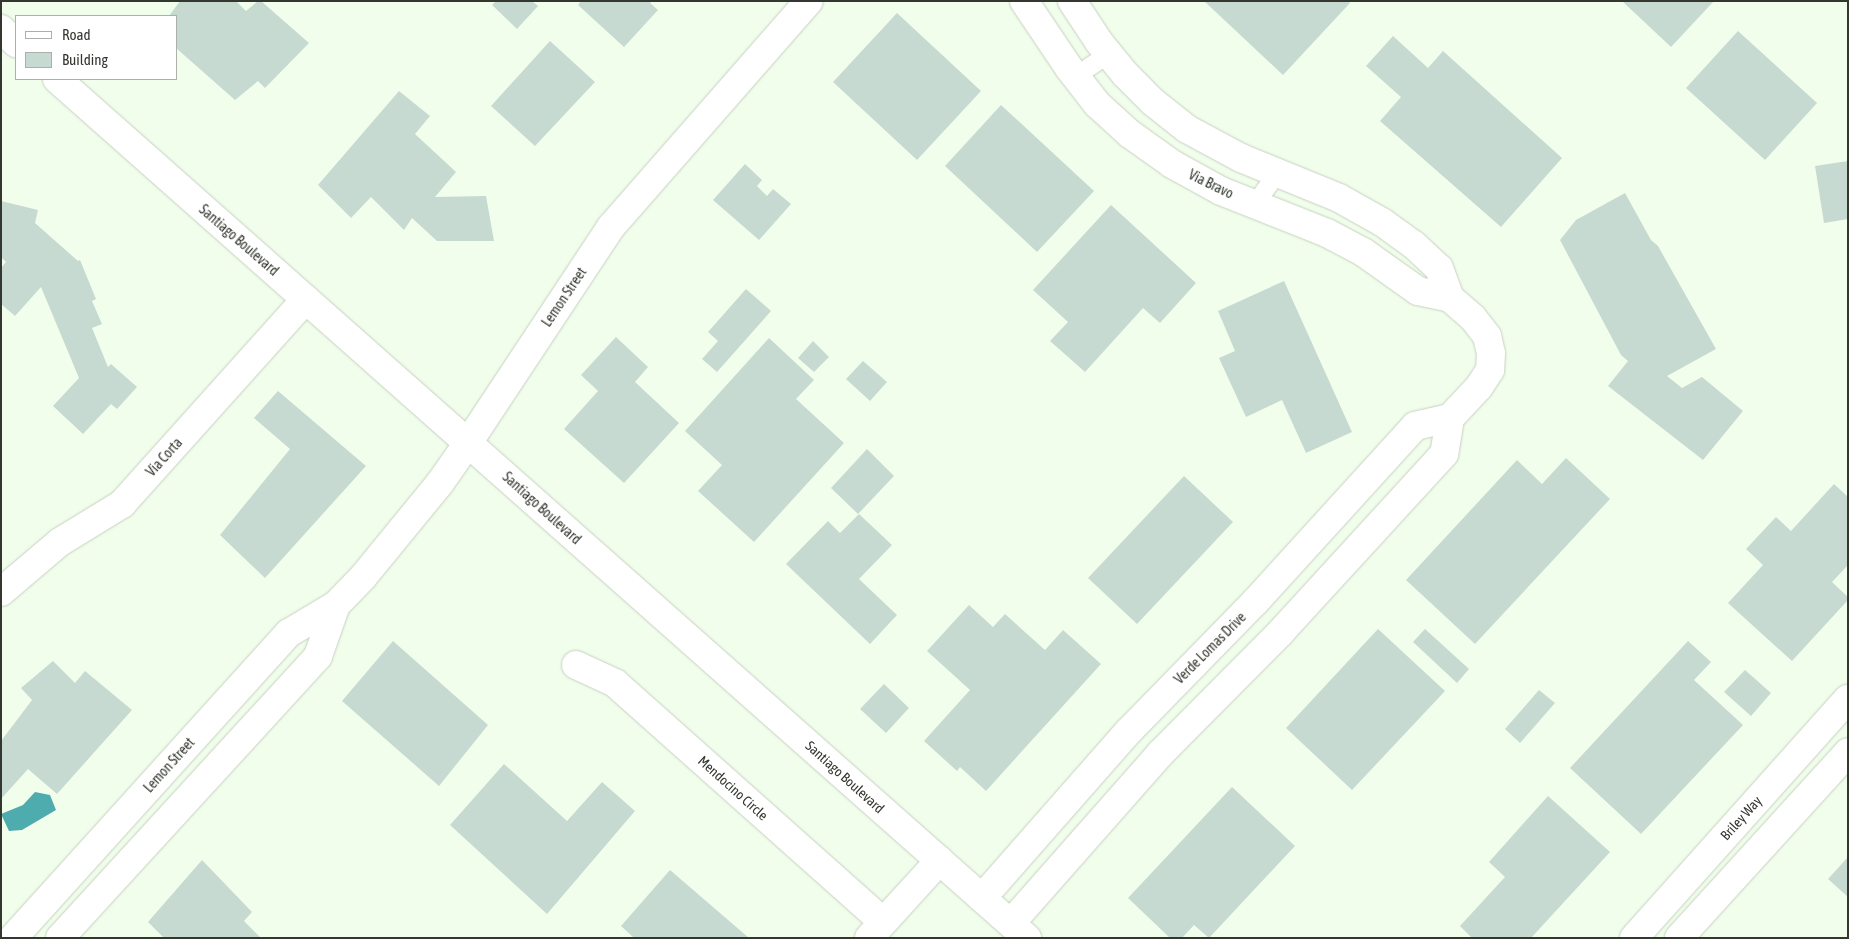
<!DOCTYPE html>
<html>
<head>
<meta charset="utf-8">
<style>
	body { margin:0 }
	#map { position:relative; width:1849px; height:939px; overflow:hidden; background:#f2feec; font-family:"Asap Condensed",sans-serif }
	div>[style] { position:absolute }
	.water>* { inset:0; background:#4eabae }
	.building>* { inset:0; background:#c6dad1 }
	.roads { filter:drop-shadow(0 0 1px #c6d1c0) drop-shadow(0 0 1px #c6d1c0) }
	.service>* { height:18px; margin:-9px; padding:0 9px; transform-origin:9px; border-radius:9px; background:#fff }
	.minor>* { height:28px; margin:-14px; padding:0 14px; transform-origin:14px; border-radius:14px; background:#fff }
	.tertiary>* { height:28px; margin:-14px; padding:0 14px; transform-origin:14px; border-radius:14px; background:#fff }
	span { translate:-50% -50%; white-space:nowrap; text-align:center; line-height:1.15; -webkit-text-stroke:4.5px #fff; paint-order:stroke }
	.street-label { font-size:14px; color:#333730 }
	.frame { position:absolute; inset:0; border:2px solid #333730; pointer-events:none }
	.legend { position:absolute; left:15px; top:15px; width:162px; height:65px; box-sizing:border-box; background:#fff; border:1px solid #adafac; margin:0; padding:6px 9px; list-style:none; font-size:15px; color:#333730 }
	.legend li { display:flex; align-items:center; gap:10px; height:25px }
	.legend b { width:25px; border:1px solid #adafac }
</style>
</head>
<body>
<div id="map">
	<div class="water">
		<div style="clip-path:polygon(35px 792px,50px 795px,56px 810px,22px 830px,9px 831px,1px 814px,23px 805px)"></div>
	</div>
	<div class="building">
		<div style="clip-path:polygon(180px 1px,236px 1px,246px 11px,258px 1px,261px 1px,309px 43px,265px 88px,258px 81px,235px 100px,176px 48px,176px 16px,169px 16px)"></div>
		<div style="clip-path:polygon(496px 1px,532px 1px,538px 6px,517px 29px,492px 5px)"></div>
		<div style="clip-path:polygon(581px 1px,652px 1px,650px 3px,658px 10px,624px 47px,578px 5px)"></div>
		<div style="clip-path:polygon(1204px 1px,1348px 1px,1350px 3px,1283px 75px)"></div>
		<div style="clip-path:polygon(1622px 1px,1714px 1px,1671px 47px)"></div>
		<div style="clip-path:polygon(897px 13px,981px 91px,917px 160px,833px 82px)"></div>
		<div style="clip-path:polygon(1738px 31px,1817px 103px,1765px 160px,1686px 88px)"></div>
		<div style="clip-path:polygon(1393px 36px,1428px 68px,1443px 51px,1562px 158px,1501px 227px,1380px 121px,1401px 97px,1366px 66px)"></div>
		<div style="clip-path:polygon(550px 41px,595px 82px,535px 146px,491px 106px)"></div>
		<div style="clip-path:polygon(399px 91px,430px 116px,415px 134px,456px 172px,435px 197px,486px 196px,494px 241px,437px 241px,412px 218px,404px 230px,371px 197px,351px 218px,318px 185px)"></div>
		<div style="clip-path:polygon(1001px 105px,1094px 191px,1037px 252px,945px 166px)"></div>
		<div style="clip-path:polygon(1848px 161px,1848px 219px,1824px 223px,1815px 166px)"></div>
		<div style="clip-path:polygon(745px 164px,762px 180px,757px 186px,767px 196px,773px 189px,791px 204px,759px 240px,713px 200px)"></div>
		<div style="clip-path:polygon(1625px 193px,1651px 240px,1658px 246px,1716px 349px,1667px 376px,1682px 388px,1702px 377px,1743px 411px,1703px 460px,1608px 386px,1628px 361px,1621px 355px,1560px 240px,1576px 220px)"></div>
		<div style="clip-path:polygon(1px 201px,38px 210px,35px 223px,78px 261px,80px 260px,96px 299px,92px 301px,102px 324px,92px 328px,108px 367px,111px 364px,137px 387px,117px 409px,111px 404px,83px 434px,53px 406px,79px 378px,41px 287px,15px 316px,1px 304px,1px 268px,6px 262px,1px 257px)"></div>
		<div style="clip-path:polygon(1111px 205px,1196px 283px,1160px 323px,1143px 308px,1085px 372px,1050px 341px,1068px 322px,1033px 290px)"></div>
		<div style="clip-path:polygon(1284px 281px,1352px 432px,1306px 453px,1282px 400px,1246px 417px,1219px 358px,1235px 351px,1218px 311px)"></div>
		<div style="clip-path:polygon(746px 289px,771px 311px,717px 372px,702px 359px,718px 341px,708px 332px)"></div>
		<div style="clip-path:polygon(616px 337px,648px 367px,635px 382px,679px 423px,624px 483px,564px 429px,598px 391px,581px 375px)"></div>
		<div style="clip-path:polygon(769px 338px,814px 380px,796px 399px,844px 443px,754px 542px,698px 491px,722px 465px,685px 431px)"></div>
		<div style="clip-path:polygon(813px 341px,829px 357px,814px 372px,798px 358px)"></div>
		<div style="clip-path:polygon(863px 361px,887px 382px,870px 401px,846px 379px)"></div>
		<div style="clip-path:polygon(278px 391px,366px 466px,265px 578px,220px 535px,290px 449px,254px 418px)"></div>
		<div style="clip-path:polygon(867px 449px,894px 476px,858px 514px,831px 488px)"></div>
		<div style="clip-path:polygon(1566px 458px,1610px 499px,1475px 644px,1406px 580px,1517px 460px,1542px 484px)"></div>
		<div style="clip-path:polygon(1184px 476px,1233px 522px,1137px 624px,1088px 578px)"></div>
		<div style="clip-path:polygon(1834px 484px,1848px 497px,1848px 565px,1832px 582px,1848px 597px,1848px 600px,1792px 661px,1728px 603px,1763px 565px,1746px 549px,1776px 517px,1791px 531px)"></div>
		<div style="clip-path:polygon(859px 514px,892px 545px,859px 579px,897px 615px,870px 644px,786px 564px,828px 521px,840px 533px)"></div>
		<div style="clip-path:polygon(969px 605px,993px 627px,1005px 614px,1045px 650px,1063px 630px,1101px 664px,986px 791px,960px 767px,957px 771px,924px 741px,970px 690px,927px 651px)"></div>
		<div style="clip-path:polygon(1378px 629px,1445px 691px,1352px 790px,1286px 728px)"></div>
		<div style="clip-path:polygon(1425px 629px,1469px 669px,1457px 683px,1413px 642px)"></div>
		<div style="clip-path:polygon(393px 641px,488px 725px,439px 786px,342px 701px)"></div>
		<div style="clip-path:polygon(1688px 641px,1711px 662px,1694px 680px,1743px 725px,1641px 834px,1570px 768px)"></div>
		<div style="clip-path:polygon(53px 661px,75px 683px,85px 671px,132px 710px,57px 794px,28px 769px,1px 799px,1px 741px,32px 700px,21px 688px)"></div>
		<div style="clip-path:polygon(1745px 670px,1771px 693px,1751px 716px,1724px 692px)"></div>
		<div style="clip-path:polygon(884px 684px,909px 708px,886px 733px,860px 709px)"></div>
		<div style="clip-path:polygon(1539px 690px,1555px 703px,1520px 743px,1505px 729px)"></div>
		<div style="clip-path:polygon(504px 764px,567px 821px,602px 782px,635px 811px,547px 914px,450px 825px)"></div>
		<div style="clip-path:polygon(1232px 787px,1295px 846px,1209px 938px,1194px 925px,1182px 938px,1170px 938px,1128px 898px)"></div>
		<div style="clip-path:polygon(1548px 796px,1610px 852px,1531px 938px,1472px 938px,1460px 926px,1505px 877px,1489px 862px)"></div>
		<div style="clip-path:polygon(1848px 857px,1848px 897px,1828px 879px)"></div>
		<div style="clip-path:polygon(202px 860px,252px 912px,244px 921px,261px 938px,164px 938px,148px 922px)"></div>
		<div style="clip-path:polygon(670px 870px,749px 938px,634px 938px,621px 926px)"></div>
	</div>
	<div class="roads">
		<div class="service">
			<div style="left:1076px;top:76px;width:40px;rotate:-34deg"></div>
			<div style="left:1255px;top:204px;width:39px;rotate:-54deg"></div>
		</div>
		<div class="minor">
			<div style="left:1024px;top:1px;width:81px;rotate:56.1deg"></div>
			<div style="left:1069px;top:68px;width:46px;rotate:52.1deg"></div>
			<div style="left:1097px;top:104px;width:45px;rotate:42.3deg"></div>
			<div style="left:1130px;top:134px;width:52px;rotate:35.5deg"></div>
			<div style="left:1172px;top:164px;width:56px;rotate:28.9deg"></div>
			<div style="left:1221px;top:191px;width:114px;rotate:21.6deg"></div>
			<div style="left:1327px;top:233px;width:41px;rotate:27.8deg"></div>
			<div style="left:1363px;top:252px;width:67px;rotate:35.3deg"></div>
			<div style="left:1418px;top:291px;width:33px;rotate:12deg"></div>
			<div style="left:1450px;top:298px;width:30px;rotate:41deg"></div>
			<div style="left:1473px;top:318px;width:23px;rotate:52deg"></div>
			<div style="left:1487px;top:336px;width:17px;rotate:77deg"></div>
			<div style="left:1491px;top:353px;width:17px;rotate:93deg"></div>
			<div style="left:1490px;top:370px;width:20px;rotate:123deg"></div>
			<div style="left:1479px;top:387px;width:42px;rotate:133.1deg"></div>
			<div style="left:1072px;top:1px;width:49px;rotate:56.6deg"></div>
			<div style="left:1099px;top:42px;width:41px;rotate:50.9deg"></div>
			<div style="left:1125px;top:74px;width:40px;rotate:45deg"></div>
			<div style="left:1153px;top:102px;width:43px;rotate:38.5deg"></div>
			<div style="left:1187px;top:129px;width:61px;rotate:28.2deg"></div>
			<div style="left:1241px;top:158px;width:106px;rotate:22.2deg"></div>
			<div style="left:1339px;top:198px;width:49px;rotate:29.2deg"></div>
			<div style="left:1382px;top:222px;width:39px;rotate:36deg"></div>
			<div style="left:1414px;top:245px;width:34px;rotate:43deg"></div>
			<div style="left:1439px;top:268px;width:32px;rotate:70deg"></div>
			<div style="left:1px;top:592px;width:77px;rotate:-40.3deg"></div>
			<div style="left:60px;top:542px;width:73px;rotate:-31.5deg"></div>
			<div style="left:122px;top:504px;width:275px;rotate:-48.1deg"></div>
			<div style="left:576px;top:665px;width:43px;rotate:24.8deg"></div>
			<div style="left:615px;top:683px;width:359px;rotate:41.7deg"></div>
			<div style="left:982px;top:898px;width:221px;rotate:-48.7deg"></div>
			<div style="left:1128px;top:732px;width:182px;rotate:-45.7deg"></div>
			<div style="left:1255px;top:602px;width:238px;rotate:-47.7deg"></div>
			<div style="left:1415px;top:426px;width:36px;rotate:-13deg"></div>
			<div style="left:1450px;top:418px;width:36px;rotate:99deg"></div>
			<div style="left:1444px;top:454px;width:243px;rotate:132.5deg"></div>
			<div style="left:1280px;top:633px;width:170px;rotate:134.8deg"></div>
			<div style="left:1160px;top:754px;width:225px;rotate:131.4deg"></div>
			<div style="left:869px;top:938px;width:105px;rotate:-47.7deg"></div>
			<div style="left:1634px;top:938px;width:321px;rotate:-48.2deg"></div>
			<div style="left:1679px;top:938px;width:251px;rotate:-47.7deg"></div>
		</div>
		<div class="tertiary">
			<div style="left:1px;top:29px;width:21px;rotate:43deg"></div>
			<div style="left:57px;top:79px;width:1296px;rotate:41.53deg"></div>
			<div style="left:13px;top:938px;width:411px;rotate:-47.9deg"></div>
			<div style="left:289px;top:633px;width:55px;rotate:-30.8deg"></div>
			<div style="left:336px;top:605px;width:39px;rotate:-46deg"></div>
			<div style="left:363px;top:577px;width:122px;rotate:-50.7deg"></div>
			<div style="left:440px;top:483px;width:49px;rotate:-55deg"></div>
			<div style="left:468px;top:443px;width:259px;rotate:-56.5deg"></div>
			<div style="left:611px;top:227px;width:300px;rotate:-48.8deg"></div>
			<div style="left:60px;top:938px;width:382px;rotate:-47.5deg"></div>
			<div style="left:318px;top:656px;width:54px;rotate:-70.6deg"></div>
		</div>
	</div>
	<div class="street-label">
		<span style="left:1211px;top:184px;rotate:26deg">Via Bravo</span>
		<span style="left:239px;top:240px;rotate:41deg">Santiago Boulevard</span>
		<span style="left:564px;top:297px;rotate:-56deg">Lemon Street</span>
		<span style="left:164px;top:457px;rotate:-48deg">Via Corta</span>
		<span style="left:542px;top:508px;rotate:42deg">Santiago Boulevard</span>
		<span style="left:1210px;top:648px;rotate:-45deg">Verde Lomas Drive</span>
		<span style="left:169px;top:765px;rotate:-48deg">Lemon Street</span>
		<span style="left:845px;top:777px;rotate:42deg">Santiago Boulevard</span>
		<span style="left:733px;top:788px;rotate:42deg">Mendocino Circle</span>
		<span style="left:1741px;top:818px;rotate:-48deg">Briley Way</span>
	</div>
	<div class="frame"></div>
	<ul class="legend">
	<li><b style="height:6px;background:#fff"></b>Road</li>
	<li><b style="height:14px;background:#c6dad1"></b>Building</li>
	</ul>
</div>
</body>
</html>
